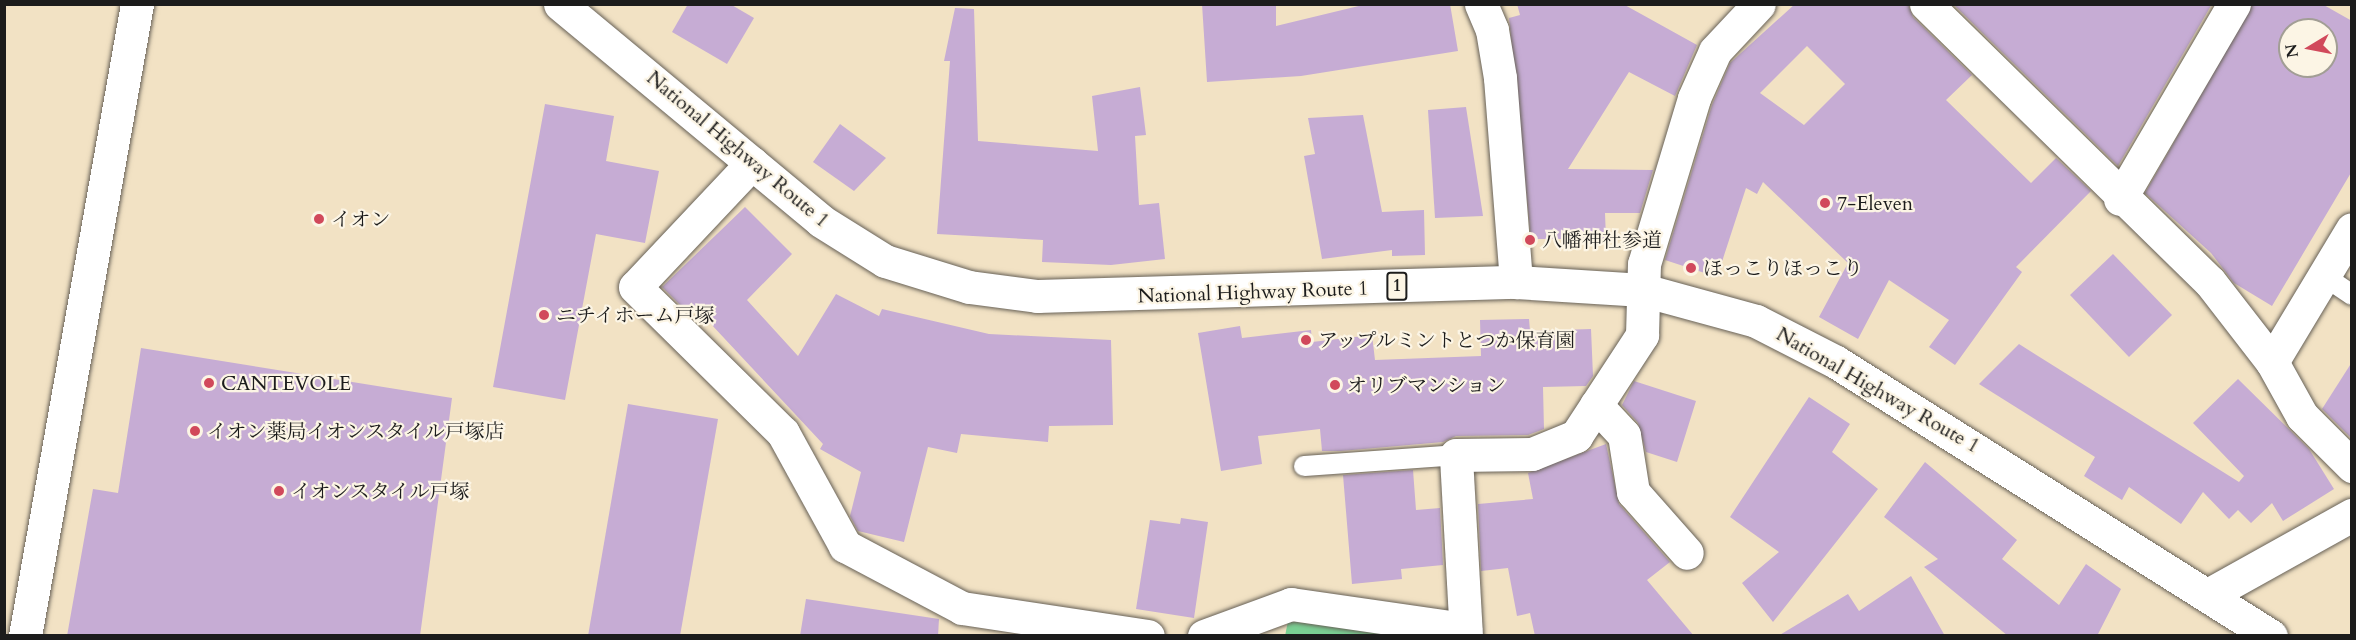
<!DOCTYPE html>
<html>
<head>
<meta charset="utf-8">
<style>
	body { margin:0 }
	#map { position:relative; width:2356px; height:640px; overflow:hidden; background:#f2e2c4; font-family:Cardo,"Noto Serif JP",serif }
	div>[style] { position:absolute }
	.green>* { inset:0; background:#7bd094 }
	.building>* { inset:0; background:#c6acd4 }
	.roads { filter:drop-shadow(0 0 2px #676157) drop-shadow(0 0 2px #676157) }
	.service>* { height:20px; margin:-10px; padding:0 10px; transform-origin:10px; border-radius:10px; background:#fff }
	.minor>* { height:33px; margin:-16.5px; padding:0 16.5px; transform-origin:16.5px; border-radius:16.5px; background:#fff }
	.tertiary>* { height:33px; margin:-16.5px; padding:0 16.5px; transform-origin:16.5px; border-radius:16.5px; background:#fff }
	.trunk>* { height:33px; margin:-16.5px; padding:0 16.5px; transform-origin:16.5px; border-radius:16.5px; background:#fff }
	.dots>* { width:16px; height:16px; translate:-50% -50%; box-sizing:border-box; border:3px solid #fcf5e5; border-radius:50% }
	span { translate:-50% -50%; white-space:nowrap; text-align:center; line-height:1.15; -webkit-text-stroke:4.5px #fcf5e5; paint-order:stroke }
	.shield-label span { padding:2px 4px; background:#fcf5e5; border:2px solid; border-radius:4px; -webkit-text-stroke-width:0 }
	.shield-label { font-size:18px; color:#1c1c1c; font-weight:700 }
	.street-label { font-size:20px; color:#1c1c1c }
	.poi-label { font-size:20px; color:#1c1c1c }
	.left { translate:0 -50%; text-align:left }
	.frame { position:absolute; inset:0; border:6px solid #1c1c1c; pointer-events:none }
	.north { position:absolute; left:2278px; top:18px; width:60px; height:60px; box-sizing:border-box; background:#fcf5e5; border:2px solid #a29e95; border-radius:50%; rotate:260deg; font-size:16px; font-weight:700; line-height:24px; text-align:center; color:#1c1c1c }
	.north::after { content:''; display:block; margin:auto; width:21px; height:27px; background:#d1495b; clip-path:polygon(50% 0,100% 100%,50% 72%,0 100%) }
</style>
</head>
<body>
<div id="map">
	<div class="green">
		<div style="clip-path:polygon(1288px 621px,1407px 635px,1285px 636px)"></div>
	</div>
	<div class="building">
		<div style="clip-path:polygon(688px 4px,730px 4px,754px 18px,727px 64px,672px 32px)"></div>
		<div style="clip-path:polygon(1202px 4px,1276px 4px,1276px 26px,1367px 4px,1450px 4px,1458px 51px,1301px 76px,1207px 82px)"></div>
		<div style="clip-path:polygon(1517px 4px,1623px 4px,1697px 45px,1675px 96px,1629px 72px,1568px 169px,1653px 170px,1640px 213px,1605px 213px,1606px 239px,1531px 239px,1509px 18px,1520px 15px)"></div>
		<div style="clip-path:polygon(evenodd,1795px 4px,1908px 4px,1913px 17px,1972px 75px,1946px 100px,2031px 183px,2056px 158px,2091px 191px,2016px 267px,2022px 272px,1955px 365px,1929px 347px,1949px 320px,1889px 280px,1858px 339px,1819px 317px,1848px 263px,1763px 182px,1757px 194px,1746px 188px,1717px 277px,1665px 260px,1712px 105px,1730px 63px,1795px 4px,1807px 46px,1845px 84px,1804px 125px,1760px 93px,1807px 46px)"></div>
		<div style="clip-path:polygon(1953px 4px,2212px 4px,2118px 166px)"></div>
		<div style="clip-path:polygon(evenodd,2253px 4px,2322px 4px,2352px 21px,2352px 171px,2272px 306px,2234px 283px,2211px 253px,2145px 193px,2253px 4px,2290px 30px,2326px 30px,2326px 66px,2290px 66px,2290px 30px)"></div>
		<div style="clip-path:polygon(955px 8px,974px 9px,978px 141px,1098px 151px,1092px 96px,1140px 87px,1146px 135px,1135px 136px,1139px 205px,1159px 203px,1165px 259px,1111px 265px,1042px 262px,1043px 240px,937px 234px,950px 61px,944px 61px)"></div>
		<div style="clip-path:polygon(545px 104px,614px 116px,606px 161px,659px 171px,645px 243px,596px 234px,565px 400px,493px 387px)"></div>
		<div style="clip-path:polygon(1466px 107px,1483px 216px,1435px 218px,1428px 110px)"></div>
		<div style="clip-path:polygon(1363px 115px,1382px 212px,1424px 210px,1425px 255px,1392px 256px,1392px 250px,1322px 259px,1304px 156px,1315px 154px,1308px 118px)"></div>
		<div style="clip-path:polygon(840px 124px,886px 158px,854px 191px,813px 162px)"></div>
		<div style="clip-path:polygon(745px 207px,792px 254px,747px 300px,798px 356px,836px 294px,879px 316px,882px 309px,989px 334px,1111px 340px,1113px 425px,1049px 426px,1048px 442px,961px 434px,957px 453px,928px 447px,904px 542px,858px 531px,850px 516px,861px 472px,820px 449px,823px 444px,695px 307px,688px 313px,662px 287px)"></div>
		<div style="clip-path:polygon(2113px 254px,2172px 315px,2129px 357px,2070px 295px)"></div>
		<div style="clip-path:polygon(1529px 319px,1530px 331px,1591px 329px,1593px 376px,1586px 386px,1543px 387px,1544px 429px,1528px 435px,1456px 436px,1443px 442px,1341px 451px,1322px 451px,1320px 429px,1258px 436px,1262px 464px,1221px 471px,1198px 333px,1240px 326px,1242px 338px,1311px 330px,1312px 342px,1372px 335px,1375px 360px,1481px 356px,1480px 320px)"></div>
		<div style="clip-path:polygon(2019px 344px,2239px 482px,2244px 476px,2193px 423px,2238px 379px,2309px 449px,2334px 489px,2283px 521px,2272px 503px,2251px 523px,2238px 510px,2229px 519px,2203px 492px,2181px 524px,2129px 487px,2122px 500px,2084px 476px,2095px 457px,1979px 384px)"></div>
		<div style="clip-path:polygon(141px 348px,452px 398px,420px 636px,67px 636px,93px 489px,118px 493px)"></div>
		<div style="clip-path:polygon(2352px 362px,2352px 439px,2322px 409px)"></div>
		<div style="clip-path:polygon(1634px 381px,1696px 401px,1677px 462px,1646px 452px,1638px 423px,1622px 405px)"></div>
		<div style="clip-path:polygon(1809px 397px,1850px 424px,1832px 452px,1878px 489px,1773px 622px,1742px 583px,1779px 552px,1730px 517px)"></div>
		<div style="clip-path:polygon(628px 404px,718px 419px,680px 636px,588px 636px)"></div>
		<div style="clip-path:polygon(1606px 444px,1619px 504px,1670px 562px,1647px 580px,1694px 636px,1535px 636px,1530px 613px,1517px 616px,1508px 568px,1481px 571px,1478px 504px,1533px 499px,1528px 473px)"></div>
		<div style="clip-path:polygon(1925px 462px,2017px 540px,2002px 559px,2059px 605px,2086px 564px,2121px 589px,2097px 636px,2008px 636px,1924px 567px,1938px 559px,1884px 517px)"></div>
		<div style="clip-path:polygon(1413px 470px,1416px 510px,1440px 508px,1443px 565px,1401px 569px,1402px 579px,1352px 584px,1343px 475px)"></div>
		<div style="clip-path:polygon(1181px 518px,1208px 522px,1194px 618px,1136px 609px,1150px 520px,1180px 524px)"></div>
		<div style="clip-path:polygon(1911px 576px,1945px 636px,1778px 636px,1848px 594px,1859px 611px)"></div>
		<div style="clip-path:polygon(806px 599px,939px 619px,938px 636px,800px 636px)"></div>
	</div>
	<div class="roads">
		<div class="service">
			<div style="left:2324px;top:276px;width:34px;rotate:34deg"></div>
			<div style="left:1304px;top:466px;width:152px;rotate:-4.1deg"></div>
		</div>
		<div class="minor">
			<div style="left:1481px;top:4px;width:28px;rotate:67deg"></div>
			<div style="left:1492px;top:30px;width:49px;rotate:80.5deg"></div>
			<div style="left:1500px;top:78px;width:205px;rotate:85.5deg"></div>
			<div style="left:1926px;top:4px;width:397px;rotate:44.4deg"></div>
			<div style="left:2210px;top:282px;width:101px;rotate:52.2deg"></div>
			<div style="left:2272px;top:362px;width:62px;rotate:60.9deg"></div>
			<div style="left:2302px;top:416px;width:71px;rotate:45deg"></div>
			<div style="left:752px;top:163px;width:170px;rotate:133.3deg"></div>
			<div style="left:635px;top:287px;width:208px;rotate:44.6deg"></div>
			<div style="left:783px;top:433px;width:129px;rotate:61.2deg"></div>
			<div style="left:845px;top:546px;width:132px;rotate:27.9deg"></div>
			<div style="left:962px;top:608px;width:188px;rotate:8.6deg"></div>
			<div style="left:2120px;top:199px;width:226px;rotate:-59.7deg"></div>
			<div style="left:2272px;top:362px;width:155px;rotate:-59deg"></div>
			<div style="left:1596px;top:405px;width:41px;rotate:47deg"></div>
			<div style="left:1624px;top:435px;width:58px;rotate:81deg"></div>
			<div style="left:1633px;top:492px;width:81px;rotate:48.5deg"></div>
			<div style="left:25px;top:636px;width:642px;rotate:-79.95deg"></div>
			<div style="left:1204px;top:636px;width:93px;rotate:-20.2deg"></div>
			<div style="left:1291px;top:604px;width:176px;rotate:8.2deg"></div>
			<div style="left:1466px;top:636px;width:181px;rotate:-93.2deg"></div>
			<div style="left:1456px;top:455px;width:76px;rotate:-0.8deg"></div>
			<div style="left:1532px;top:454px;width:48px;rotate:-22.2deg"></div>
			<div style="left:1576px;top:436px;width:121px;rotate:-56.8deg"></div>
			<div style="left:1642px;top:335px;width:71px;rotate:-88.4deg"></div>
			<div style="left:1644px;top:264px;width:173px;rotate:-73.2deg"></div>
			<div style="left:1694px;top:98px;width:51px;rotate:-65.9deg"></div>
			<div style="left:1715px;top:51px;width:64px;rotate:-46.9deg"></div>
		</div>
		<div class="tertiary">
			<div style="left:2208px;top:595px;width:165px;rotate:-29.1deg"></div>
		</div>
		<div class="trunk">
			<div style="left:560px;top:4px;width:339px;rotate:39.7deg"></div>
			<div style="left:821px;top:221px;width:75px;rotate:32deg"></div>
			<div style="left:885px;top:261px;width:88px;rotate:17.2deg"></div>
			<div style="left:969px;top:287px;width:69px;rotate:7.5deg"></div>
			<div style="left:1037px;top:296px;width:479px;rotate:-1.7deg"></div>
			<div style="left:1516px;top:282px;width:127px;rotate:3.6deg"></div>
			<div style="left:1643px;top:290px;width:117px;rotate:15.3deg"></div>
			<div style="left:1756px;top:321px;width:90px;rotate:27.1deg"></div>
			<div style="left:1836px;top:362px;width:514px;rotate:32.21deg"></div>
		</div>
	</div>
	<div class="dots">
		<div style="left:1825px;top:203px;background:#d1495b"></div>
		<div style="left:319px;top:219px;background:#d1495b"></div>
		<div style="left:1530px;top:240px;background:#d1495b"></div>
		<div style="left:1691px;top:268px;background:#d1495b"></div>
		<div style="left:544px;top:315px;background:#d1495b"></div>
		<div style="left:1306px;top:340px;background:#d1495b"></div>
		<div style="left:209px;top:383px;background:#d1495b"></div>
		<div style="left:1335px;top:385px;background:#d1495b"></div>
		<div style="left:195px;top:431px;background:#d1495b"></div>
		<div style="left:279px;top:491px;background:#d1495b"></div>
	</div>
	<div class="shield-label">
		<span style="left:1397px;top:286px">1</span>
	</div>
	<div class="street-label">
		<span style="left:738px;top:149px;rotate:40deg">National Highway Route 1</span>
		<span style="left:1253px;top:292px;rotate:-2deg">National Highway Route 1</span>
		<span style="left:1878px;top:390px;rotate:30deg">National Highway Route 1</span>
	</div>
	<div class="poi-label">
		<span class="left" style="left:1837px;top:203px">7-Eleven</span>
		<span class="left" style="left:331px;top:219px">イオン</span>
		<span class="left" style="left:1542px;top:240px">八幡神社参道</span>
		<span class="left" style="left:1703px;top:268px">ほっこりほっこり</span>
		<span class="left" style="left:556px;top:315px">ニチイホーム戸塚</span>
		<span class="left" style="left:1318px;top:340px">アップルミントとつか保育園</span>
		<span class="left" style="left:221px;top:383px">CANTEVOLE</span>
		<span class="left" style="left:1347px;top:385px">オリブマンション</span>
		<span class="left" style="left:207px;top:431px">イオン薬局イオンスタイル戸塚店</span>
		<span class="left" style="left:291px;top:491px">イオンスタイル戸塚</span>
	</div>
	<div class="frame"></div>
	<div class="north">N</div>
</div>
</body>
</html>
